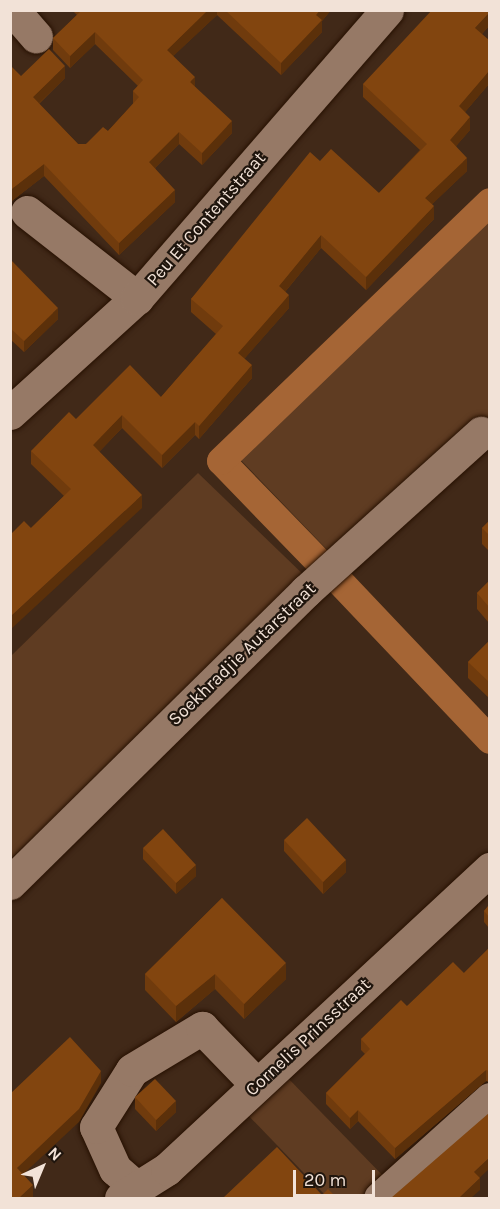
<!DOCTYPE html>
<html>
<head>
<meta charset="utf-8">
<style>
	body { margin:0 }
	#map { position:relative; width:500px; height:1209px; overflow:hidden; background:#412918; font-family:Karla,sans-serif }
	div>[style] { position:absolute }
	.green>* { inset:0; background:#5f3c22 }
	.canal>* { height:28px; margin:-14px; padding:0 14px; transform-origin:14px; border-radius:14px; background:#a56535 }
	.roads { filter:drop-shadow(0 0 2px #271102) drop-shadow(0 0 2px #271102) }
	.minor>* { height:33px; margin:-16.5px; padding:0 16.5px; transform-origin:16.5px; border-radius:16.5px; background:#967966 }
	.wall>* { inset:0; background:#703b0d }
	.shaded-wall>* { inset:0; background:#5b300a }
	.building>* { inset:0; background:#82450f }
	span { translate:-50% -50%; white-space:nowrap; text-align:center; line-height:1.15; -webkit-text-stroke:4.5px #1f150d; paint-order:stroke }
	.street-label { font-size:18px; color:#f2e2d7 }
	.frame { position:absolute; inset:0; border:12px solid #f2e2d7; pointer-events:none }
	.north { position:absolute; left:12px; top:1137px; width:60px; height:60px; -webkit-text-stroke:4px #1f150d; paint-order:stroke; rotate:44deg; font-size:16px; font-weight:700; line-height:24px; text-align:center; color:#f2e2d7 }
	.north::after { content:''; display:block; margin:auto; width:21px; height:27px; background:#f2e2d7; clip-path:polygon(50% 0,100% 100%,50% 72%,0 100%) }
	.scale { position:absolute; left:293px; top:1170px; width:82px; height:27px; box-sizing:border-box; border:3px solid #f2e2d7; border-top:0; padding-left:8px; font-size:18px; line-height:21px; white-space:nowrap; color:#f2e2d7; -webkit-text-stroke:4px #1f150d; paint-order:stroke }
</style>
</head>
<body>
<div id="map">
	<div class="green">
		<div style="clip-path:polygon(489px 213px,489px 417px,338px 561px,238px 457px)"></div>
		<div style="clip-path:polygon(198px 473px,310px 581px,11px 875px,11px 656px)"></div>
		<div style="clip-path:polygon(284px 1074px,389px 1182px,372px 1198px,328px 1198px,245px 1112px)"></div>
	</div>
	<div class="canal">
		<div style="left:316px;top:559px;width:136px;rotate:-134.1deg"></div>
		<div style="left:221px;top:461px;width:373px;rotate:-43.9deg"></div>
		<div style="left:342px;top:584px;width:215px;rotate:46.5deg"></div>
	</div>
	<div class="roads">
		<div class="minor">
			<div style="left:13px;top:10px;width:35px;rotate:49deg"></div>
			<div style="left:27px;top:212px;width:140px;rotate:38deg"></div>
			<div style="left:10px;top:413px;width:171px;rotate:-42.2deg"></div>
			<div style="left:137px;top:298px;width:381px;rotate:-49deg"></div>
			<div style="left:10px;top:883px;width:416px;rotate:-44.6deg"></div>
			<div style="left:306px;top:591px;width:236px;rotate:-42.1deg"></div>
			<div style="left:138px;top:1189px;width:30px;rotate:-139deg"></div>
			<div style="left:115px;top:1169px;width:46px;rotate:-114.3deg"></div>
			<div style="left:96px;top:1127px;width:67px;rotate:-57.7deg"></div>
			<div style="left:132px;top:1070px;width:82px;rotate:-31deg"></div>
			<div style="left:202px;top:1028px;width:79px;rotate:46deg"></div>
			<div style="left:121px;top:1198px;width:54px;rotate:-32.2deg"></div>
			<div style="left:167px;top:1169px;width:441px;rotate:-42.9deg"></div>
			<div style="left:380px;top:1198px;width:148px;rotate:-42deg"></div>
		</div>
	</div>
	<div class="wall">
		<div style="clip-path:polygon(72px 10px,331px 10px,322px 21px,322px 32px,281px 75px,217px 15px,173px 56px,195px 87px,232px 133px,202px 165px,179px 144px,155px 168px,175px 202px,119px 255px,44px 176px,13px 200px,21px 76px,65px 78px,39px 104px,78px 144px,86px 144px,108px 131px,133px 104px,133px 91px,138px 86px,95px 44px,70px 68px,53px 50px,53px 38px,77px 15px)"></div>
		<div style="clip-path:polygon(489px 26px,482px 34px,489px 84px,465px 112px,470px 130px,456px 146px,467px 171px,432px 204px,434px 219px,366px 290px,321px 248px,285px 292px,289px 308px,244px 359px,252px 378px,199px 439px,195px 435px,162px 468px,122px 428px,99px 452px,142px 508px,31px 528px,64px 496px,31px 464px,31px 451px,76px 419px,161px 397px,216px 334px,191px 312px,191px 299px,320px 161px,379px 193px,420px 150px,363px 97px,363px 84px)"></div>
		<div style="clip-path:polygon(10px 259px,58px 319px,24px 352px,10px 339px)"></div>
		<div style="clip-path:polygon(489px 521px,489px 551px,482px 544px,482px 528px)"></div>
		<div style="clip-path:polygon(489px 581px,489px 623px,477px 609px,477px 593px)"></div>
		<div style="clip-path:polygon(489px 641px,489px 698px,468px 678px,468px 662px)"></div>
		<div style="clip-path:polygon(284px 840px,346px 872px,323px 894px,284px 851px)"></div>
		<div style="clip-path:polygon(143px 848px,196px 876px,176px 894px,143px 859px)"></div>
		<div style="clip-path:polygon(222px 898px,286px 979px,244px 1019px,215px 989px,176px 1022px,145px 990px,145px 974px)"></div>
		<div style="clip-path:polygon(489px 905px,489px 928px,484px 922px,484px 911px)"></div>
		<div style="clip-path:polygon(489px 948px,489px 1082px,486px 1081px,395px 1159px,358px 1121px,350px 1129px,326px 1104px,326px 1093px,365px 1054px,361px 1050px,361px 1039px,407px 1006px,464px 973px)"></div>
		<div style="clip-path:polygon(135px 1097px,176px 1112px,156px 1131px,135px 1109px)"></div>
	</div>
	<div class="shaded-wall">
		<div style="clip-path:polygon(208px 10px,217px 10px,217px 15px,167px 62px,167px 50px)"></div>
		<div style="clip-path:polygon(320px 10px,331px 10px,322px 21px,322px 32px,281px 75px,281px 63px,316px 15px)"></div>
		<div style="clip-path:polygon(489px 13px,489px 26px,475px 41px,475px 28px)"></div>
		<div style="clip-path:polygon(95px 32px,95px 44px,70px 68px,70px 56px)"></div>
		<div style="clip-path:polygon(65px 66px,65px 78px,33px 109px,33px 97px)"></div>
		<div style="clip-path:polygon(489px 71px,489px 84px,459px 119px,459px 106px)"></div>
		<div style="clip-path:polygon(195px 77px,195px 89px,190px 82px)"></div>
		<div style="clip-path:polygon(470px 117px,470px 130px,450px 153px,450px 140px)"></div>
		<div style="clip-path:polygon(232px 121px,232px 133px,202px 165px,202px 153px)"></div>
		<div style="clip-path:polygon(179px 132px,179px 144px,149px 174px,149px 162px)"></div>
		<div style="clip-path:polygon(467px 158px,467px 171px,425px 211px,425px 198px)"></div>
		<div style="clip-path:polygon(44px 164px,44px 176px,13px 200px,10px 205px,10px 193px,13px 188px)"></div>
		<div style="clip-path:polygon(175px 190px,175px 202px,119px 255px,119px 243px)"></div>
		<div style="clip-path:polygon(434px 206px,434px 219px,366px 290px,366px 277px)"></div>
		<div style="clip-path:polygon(321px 235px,321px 248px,279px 299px,279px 286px)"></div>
		<div style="clip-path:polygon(289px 295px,289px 308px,238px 366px,238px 353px)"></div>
		<div style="clip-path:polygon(58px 308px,58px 319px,24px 352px,24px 341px)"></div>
		<div style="clip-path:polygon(252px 365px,252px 378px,199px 439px,199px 426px)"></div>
		<div style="clip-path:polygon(122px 415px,122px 428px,93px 458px,93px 445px)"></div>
		<div style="clip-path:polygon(195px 422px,195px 435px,162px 468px,162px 455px)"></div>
		<div style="clip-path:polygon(142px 495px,142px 508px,10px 630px,10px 617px)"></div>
		<div style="clip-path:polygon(346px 860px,346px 872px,323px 894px,323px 882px)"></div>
		<div style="clip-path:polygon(196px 865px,196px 876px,176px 894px,176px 883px)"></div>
		<div style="clip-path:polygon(286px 963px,286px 979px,244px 1019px,244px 1004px)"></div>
		<div style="clip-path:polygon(215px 974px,215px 989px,176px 1022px,176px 1006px)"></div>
		<div style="clip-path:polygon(486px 1070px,486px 1081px,395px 1159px,395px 1148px)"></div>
		<div style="clip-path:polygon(101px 1071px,101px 1083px,79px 1122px,17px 1180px,17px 1168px)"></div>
		<div style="clip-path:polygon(176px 1101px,176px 1112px,156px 1131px,156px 1120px)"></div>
		<div style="clip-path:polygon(358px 1110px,358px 1121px,350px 1129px,350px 1118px)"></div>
		<div style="clip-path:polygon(489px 1158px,489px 1169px,474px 1183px,474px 1172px)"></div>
		<div style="clip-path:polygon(480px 1178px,480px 1190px,471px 1198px,459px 1198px)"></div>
		<div style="clip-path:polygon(33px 1185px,33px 1197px,32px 1198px,19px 1198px)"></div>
	</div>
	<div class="building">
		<div style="clip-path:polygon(82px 10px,208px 10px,167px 50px,195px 77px,190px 82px,232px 121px,202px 153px,179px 132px,149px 162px,175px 190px,119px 243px,44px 164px,13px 188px,10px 193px,10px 65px,21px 76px,49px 49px,65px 66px,33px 97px,78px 144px,86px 144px,103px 127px,108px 131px,139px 97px,133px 91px,143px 80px,95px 32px,70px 56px,53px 38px)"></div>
		<div style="clip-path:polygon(225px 10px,320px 10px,316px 15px,322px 20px,281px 63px)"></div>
		<div style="clip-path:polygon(432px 10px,489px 10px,489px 13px,475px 28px,489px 40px,489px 71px,459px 106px,470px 117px,450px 140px,467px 158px,425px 198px,434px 206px,366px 277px,321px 235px,279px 286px,289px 295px,238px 353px,252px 365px,199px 426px,195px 422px,162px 455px,122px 415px,93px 445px,142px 495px,10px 617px,10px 535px,24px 521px,31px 528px,71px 489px,31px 451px,69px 412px,76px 419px,130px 365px,161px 397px,223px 326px,191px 299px,310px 152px,320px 161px,331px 149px,379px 193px,427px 144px,363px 84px)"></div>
		<div style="clip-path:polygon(10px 259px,58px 308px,24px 341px,10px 328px)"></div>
		<div style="clip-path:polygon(489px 521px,489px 535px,482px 528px)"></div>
		<div style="clip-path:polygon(489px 581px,489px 607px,477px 593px)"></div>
		<div style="clip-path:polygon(489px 641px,489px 682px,468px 662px)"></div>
		<div style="clip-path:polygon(307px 818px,346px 860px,323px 882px,284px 840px)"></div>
		<div style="clip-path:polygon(163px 829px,196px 865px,176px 883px,143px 848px)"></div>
		<div style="clip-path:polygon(222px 898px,286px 963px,244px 1004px,215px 974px,176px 1006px,145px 974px)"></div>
		<div style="clip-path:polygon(489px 905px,489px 917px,484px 911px)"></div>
		<div style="clip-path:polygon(489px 948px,489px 1071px,486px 1070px,395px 1148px,358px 1110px,350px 1118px,326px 1093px,370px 1049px,361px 1039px,401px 1000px,407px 1006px,453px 962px,464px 973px)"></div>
		<div style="clip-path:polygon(70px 1037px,101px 1071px,79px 1109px,17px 1168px,33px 1185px,19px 1198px,10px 1198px,10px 1094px)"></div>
		<div style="clip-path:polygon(155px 1079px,176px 1101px,156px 1120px,135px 1097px)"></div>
		<div style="clip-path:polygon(489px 1113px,489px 1158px,474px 1172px,480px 1178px,459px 1198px,391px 1198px)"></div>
		<div style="clip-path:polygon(277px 1147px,322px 1195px,328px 1189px,337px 1198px,223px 1198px)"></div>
	</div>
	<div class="street-label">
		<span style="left:206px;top:219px;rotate:-49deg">Peu Et Contentstraat</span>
		<span style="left:242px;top:654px;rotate:-44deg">Soekhradjie Autarstraat</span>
		<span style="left:308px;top:1037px;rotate:-43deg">Cornelis Prinsstraat</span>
	</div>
	<div class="frame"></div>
	<div class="north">N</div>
	<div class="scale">20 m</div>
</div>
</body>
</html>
